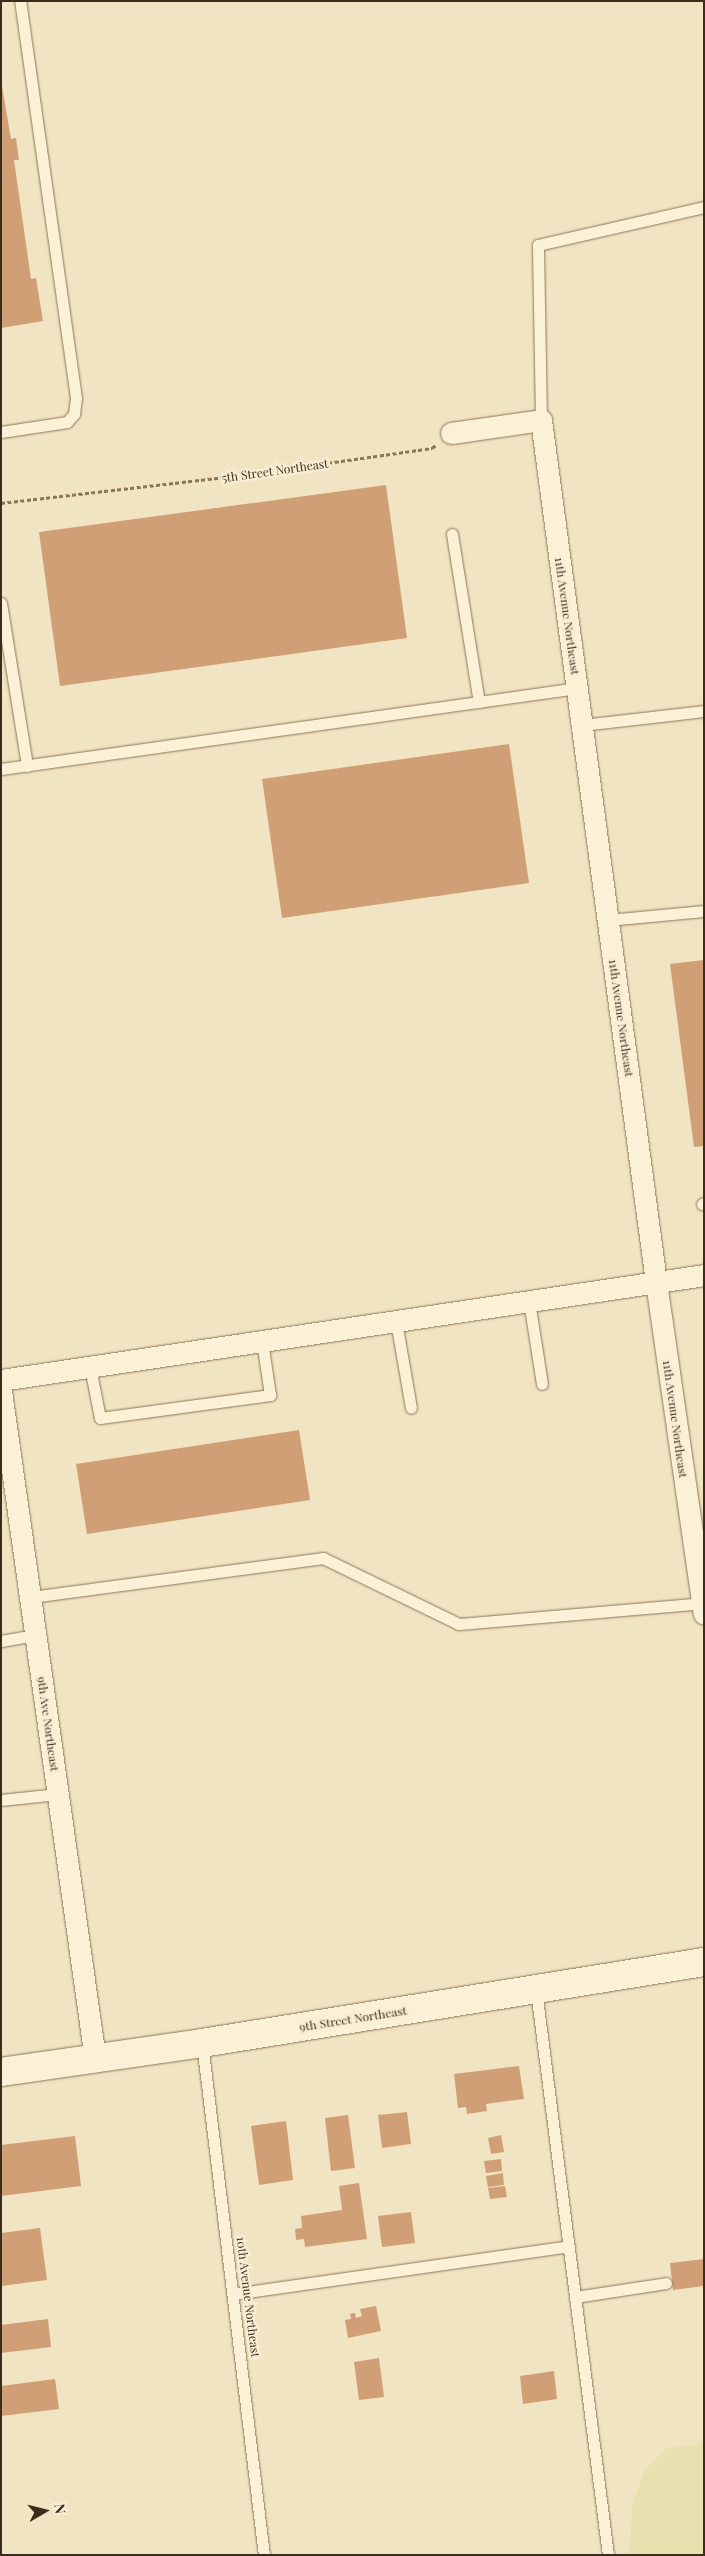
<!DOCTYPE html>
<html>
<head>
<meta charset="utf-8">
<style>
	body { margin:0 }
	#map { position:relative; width:705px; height:2556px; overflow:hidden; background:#f1e4c3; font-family:"Playfair Display",serif }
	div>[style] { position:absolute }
	.farmland>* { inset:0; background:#e7e0af }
	.building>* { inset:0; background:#d19f76 }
	.path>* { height:3px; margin-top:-1.5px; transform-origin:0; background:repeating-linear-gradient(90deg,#8c7558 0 4px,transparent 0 6.5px) }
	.roads { filter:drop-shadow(0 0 1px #8c7558) drop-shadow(0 0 1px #8c7558) }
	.lane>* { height:11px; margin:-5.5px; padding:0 5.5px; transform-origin:5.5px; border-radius:5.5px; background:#fbf1d7 }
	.street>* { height:21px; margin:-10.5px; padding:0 10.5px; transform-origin:10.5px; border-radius:10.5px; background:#fbf1d7 }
	.secondary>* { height:28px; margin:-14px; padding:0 14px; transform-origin:14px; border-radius:14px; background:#fbf1d7 }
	span { translate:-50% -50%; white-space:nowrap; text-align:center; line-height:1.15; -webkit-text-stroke:4.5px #f8eed3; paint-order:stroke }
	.street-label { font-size:12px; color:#3b2d1d }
	.frame { position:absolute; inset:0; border:2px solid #3b2d1d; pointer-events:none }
	.north { position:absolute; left:20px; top:2486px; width:50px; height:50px; -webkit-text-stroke:4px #f8eed3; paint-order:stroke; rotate:82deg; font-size:14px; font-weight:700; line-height:20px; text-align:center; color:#3b2d1d }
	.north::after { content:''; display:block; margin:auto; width:18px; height:22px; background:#3b2d1d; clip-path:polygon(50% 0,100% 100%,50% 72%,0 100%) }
</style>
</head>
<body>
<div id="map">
	<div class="farmland">
		<div style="clip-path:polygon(704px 2444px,704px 2555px,629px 2555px,633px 2502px,646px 2469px,667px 2448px)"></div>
	</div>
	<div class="building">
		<div style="clip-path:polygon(1px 80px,11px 139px,16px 138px,19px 160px,14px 160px,31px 279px,36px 278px,43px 321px,1px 328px)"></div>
		<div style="clip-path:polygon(386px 485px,407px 638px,60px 686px,39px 532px)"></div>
		<div style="clip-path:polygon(509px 744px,529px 883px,282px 918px,262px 779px)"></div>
		<div style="clip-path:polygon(704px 960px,704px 1146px,694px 1147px,670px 964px)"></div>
		<div style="clip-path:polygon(299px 1430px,310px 1500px,87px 1534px,76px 1464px)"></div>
		<div style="clip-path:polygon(519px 2066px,524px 2099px,486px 2104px,487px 2111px,467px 2114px,466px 2107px,458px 2108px,454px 2074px)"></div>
		<div style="clip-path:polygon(407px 2112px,411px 2144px,382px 2148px,378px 2115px)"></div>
		<div style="clip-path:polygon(348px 2115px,355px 2168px,331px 2171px,325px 2118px)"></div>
		<div style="clip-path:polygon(286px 2121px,293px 2180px,259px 2185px,251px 2126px)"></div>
		<div style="clip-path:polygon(501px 2135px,504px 2152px,491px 2154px,488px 2138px)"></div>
		<div style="clip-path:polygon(75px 2136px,81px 2186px,1px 2196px,1px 2145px)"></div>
		<div style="clip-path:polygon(501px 2159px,502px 2171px,486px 2173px,484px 2161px)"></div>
		<div style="clip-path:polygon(503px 2173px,504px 2185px,488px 2187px,486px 2176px)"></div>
		<div style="clip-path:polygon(359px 2183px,367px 2239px,305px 2247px,304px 2239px,296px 2240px,295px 2229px,302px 2228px,301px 2216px,342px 2210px,339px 2186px)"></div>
		<div style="clip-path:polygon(505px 2186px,507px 2197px,490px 2199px,488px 2188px)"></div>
		<div style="clip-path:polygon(411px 2212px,415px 2243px,382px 2247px,378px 2216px)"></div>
		<div style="clip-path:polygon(40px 2228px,47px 2280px,1px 2286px,1px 2233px)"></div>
		<div style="clip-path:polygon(704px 2259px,704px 2286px,673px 2290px,670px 2263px)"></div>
		<div style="clip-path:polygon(376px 2306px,381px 2331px,348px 2338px,345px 2320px,351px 2319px,350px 2314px,355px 2313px,356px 2318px,362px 2316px,360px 2309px)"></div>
		<div style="clip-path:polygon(48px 2319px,51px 2347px,1px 2353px,1px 2325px)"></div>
		<div style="clip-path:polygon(379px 2358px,384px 2397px,359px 2400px,354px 2362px)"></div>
		<div style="clip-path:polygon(554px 2371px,557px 2399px,523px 2404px,520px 2376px)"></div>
		<div style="clip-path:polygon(55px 2379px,59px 2409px,1px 2416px,1px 2386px)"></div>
	</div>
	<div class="path">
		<div style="left:1px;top:503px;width:252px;rotate:-6.6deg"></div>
		<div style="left:251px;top:474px;width:183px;rotate:-8.2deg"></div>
		<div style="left:432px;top:448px;width:6px;rotate:-39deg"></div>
	</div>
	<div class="roads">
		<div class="lane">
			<div style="left:541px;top:420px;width:175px;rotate:-91deg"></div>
			<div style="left:538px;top:245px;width:170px;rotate:-12.9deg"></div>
			<div style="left:1px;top:432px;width:67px;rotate:-8.6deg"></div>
			<div style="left:67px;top:422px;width:11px;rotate:-49deg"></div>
			<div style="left:74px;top:414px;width:16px;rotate:-83deg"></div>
			<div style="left:76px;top:398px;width:401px;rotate:-98deg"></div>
			<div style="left:452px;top:534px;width:170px;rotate:80.9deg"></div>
			<div style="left:1px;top:603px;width:165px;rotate:80.9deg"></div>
			<div style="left:582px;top:725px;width:123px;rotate:-6.5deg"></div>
			<div style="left:1px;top:769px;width:582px;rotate:-8deg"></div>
			<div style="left:608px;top:920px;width:96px;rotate:-5.4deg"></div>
			<div style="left:702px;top:1204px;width:2px;rotate:-27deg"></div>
			<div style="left:529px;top:1301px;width:84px;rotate:81.1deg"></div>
			<div style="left:396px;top:1321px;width:88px;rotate:80.2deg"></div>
			<div style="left:90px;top:1367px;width:52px;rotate:78.9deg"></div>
			<div style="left:100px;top:1418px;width:172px;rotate:-7.7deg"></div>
			<div style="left:270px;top:1395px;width:55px;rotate:-98.4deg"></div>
			<div style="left:31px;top:1597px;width:295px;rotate:-7.6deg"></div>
			<div style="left:323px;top:1558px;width:151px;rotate:25.9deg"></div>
			<div style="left:459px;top:1624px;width:244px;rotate:-4.9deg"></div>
			<div style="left:1px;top:1641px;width:36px;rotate:-10deg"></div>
			<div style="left:1px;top:1800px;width:57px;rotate:-6deg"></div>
			<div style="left:536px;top:1990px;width:570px;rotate:82.74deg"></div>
			<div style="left:202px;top:2043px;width:516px;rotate:83.1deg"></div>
			<div style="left:233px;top:2294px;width:339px;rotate:-8.1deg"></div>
			<div style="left:575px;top:2297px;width:92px;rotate:-8.7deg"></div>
		</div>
		<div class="street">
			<div style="left:451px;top:433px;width:91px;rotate:-8.2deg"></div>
			<div style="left:541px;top:420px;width:870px;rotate:82.4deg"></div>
			<div style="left:656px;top:1282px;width:335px;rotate:81.8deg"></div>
			<div style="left:1px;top:1380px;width:711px;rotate:-8.49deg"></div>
			<div style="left:1px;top:1391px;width:674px;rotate:81.98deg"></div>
		</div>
		<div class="secondary">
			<div style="left:1px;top:2072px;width:203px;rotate:-8.2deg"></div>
			<div style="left:202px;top:2043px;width:508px;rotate:-9.17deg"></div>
		</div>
	</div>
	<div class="street-label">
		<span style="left:275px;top:471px;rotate:-8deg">5th Street Northeast</span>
		<span style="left:567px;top:616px;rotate:82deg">11th Avenue Northeast</span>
		<span style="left:621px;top:1018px;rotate:82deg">11th Avenue Northeast</span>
		<span style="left:675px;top:1419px;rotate:82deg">11th Avenue Northeast</span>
		<span style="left:48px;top:1724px;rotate:82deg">9th Ave Northeast</span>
		<span style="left:353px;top:2019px;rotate:-9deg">9th Street Northeast</span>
		<span style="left:248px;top:2297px;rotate:83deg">10th Avenue Northeast</span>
	</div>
	<div class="frame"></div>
	<div class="north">N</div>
</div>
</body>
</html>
